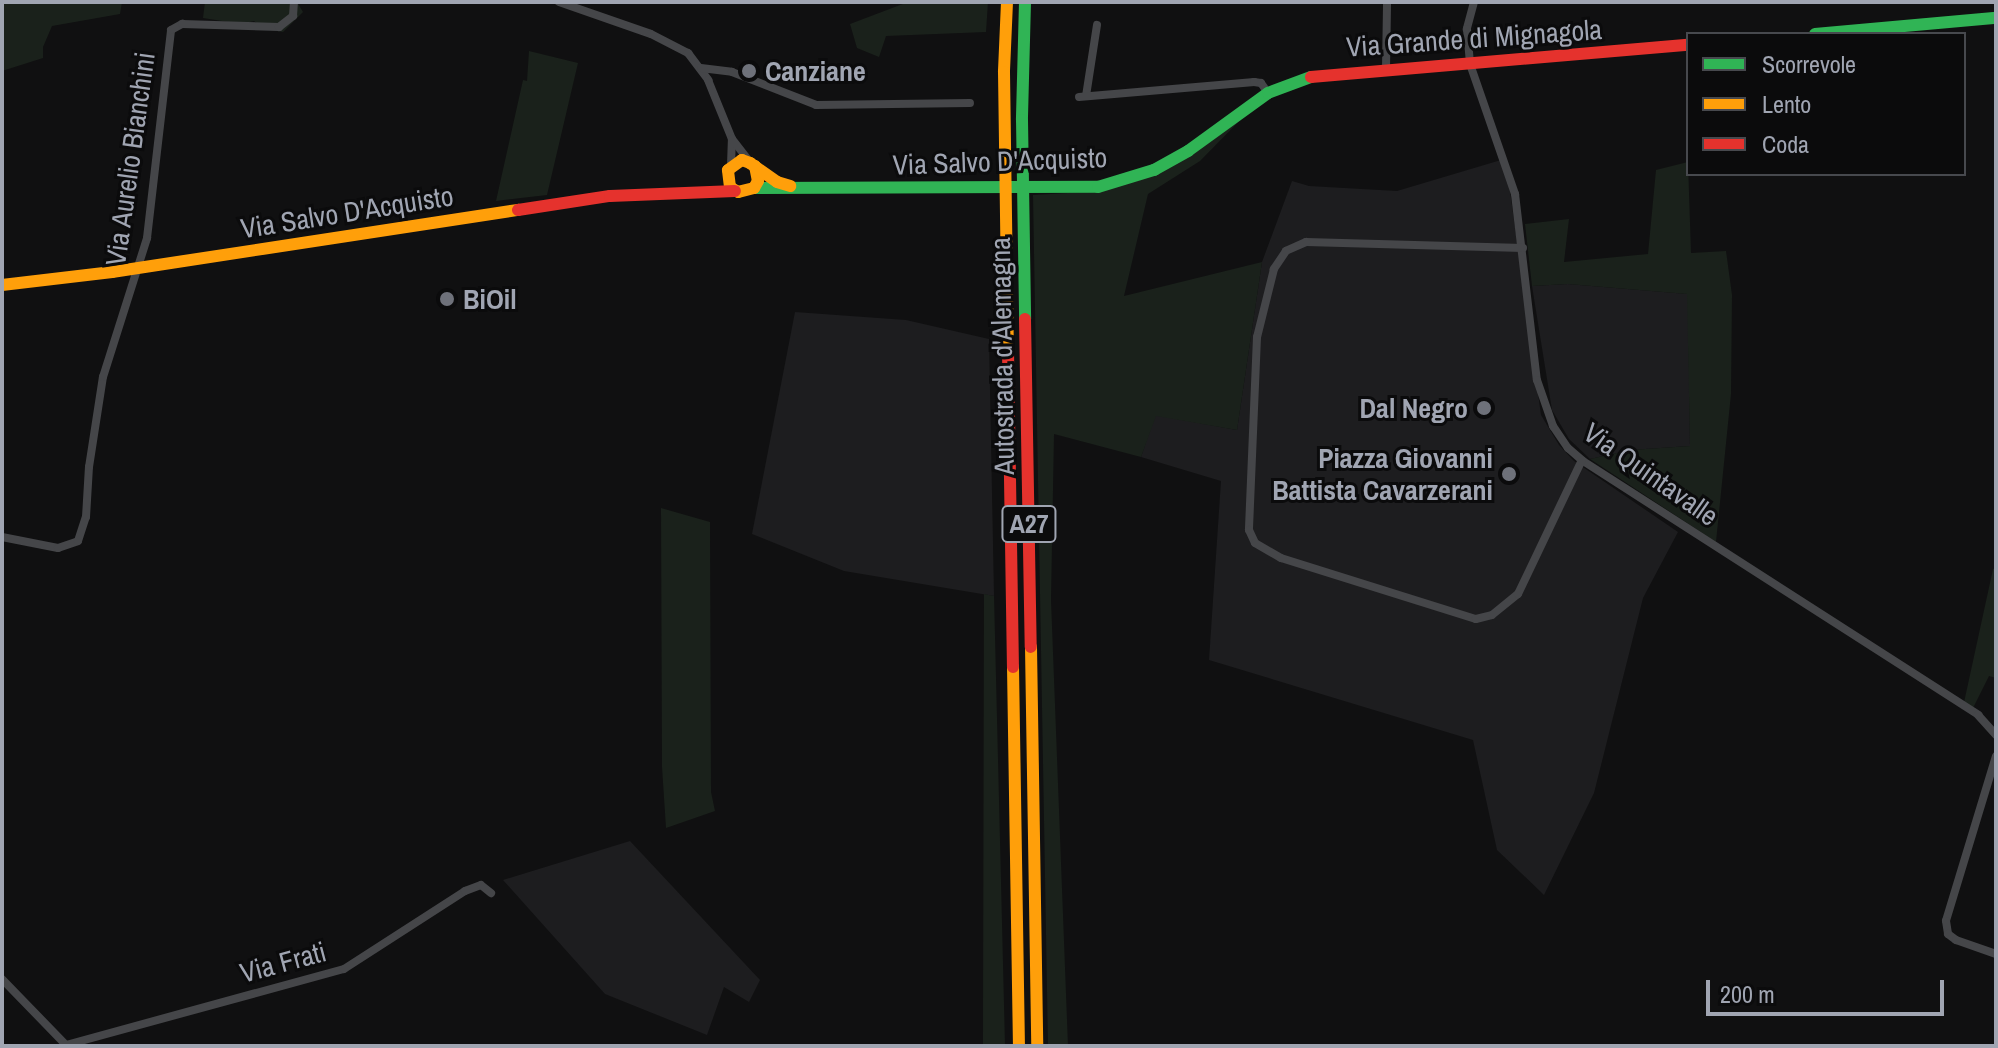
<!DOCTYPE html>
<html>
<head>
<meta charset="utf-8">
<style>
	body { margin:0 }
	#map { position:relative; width:1998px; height:1048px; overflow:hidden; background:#101011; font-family:"Archivo Narrow",sans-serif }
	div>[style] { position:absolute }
	.built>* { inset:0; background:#1d1d1f }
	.green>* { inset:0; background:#1a211b }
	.street>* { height:8px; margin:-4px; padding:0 4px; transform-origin:4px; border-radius:4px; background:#454649 }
	.fast>* { height:12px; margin:-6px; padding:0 6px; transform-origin:6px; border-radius:6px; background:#30b455 }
	.slow>* { height:12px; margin:-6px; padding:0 6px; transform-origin:6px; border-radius:6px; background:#ff9f0a }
	.jam>* { height:12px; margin:-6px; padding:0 6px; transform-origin:6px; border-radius:6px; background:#e5322d }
	.dots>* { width:22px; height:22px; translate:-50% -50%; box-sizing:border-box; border:4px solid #0b0b0c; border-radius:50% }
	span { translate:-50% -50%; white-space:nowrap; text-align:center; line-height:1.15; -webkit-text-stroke:6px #0b0b0c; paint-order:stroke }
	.shield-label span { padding:2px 6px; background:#0b0b0c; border:2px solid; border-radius:6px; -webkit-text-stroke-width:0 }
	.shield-label { font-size:26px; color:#a0a5b2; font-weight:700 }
	.street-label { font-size:28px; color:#a0a5b2 }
	.poi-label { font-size:28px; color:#a0a5b2; font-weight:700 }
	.left { translate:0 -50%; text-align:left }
	.right { translate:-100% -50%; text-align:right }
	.frame { position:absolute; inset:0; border:4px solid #a0a5b2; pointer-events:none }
	.legend { position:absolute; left:1686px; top:32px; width:280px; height:144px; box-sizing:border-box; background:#0b0b0c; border:2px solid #47494e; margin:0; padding:10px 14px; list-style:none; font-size:24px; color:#a0a5b2 }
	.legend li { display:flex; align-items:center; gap:16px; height:40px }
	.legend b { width:40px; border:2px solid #47494e }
	.scale { position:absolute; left:1706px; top:980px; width:238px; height:36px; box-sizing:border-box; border:4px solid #a0a5b2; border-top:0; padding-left:10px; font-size:24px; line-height:28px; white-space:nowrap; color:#a0a5b2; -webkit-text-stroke:6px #0b0b0c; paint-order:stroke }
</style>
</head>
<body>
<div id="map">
	<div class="built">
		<div style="clip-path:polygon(1501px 160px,1509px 184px,1541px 415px,1559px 445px,1574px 461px,1678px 532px,1643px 598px,1594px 793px,1544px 895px,1497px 850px,1473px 740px,1209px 660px,1221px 481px,1141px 457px,1155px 415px,1237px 430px,1262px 262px,1292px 181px,1309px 186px,1397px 191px)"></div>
		<div style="clip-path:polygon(1568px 284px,1688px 294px,1690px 446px,1631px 450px,1590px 459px,1569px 439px,1552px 410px,1532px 286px)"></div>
		<div style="clip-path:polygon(795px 312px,906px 320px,989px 339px,994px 596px,844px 571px,752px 534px)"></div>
		<div style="clip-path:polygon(630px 841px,760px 980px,749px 1002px,724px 987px,707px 1035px,605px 994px,503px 880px)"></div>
	</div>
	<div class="green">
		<div style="clip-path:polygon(2px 2px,122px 2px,120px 14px,52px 26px,43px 47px,43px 58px,2px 71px)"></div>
		<div style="clip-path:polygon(205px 2px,297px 2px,303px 12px,283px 32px,264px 29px,254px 21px,241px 24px,203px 18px)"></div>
		<div style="clip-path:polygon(908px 2px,988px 2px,986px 32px,886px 36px,879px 57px,857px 48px,850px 24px)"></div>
		<div style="clip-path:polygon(529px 51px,578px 63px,547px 195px,496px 201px,523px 80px,527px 81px)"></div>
		<div style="clip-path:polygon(1260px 100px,1200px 161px,1148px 194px,1124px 296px,1262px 262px,1237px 430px,1156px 416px,1141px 457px,1054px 434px,1051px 600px,1068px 1046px,1048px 1046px,1033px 195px,1103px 191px,1158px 173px)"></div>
		<div style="clip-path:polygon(1688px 162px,1691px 253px,1726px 251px,1732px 295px,1731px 394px,1716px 542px,1590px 459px,1631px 450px,1690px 446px,1687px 294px,1568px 284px,1532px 286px,1525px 224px,1569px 219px,1564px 262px,1648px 254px,1656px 170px)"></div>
		<div style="clip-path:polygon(661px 508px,710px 522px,711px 792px,715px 811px,666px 828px,662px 767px)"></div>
		<div style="clip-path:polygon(1996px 568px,1996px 678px,1989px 676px,1971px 712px,1963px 707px,1993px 569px)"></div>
		<div style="clip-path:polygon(984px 594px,994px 596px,1005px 1046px,983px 1046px)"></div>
	</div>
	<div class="street">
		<div style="left:559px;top:2px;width:97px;rotate:19.2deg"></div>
		<div style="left:651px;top:34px;width:42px;rotate:27.2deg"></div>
		<div style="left:688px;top:53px;width:34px;rotate:53deg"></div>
		<div style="left:708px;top:80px;width:64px;rotate:67.9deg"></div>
		<div style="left:1474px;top:2px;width:28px;rotate:105deg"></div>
		<div style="left:1467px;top:29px;width:35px;rotate:85deg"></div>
		<div style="left:1470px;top:64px;width:138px;rotate:70.9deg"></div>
		<div style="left:1515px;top:194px;width:187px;rotate:83.3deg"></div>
		<div style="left:1537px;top:380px;width:49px;rotate:70.8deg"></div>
		<div style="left:1553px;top:426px;width:27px;rotate:56deg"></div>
		<div style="left:1568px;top:448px;width:20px;rotate:41deg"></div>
		<div style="left:1583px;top:461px;width:470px;rotate:32.7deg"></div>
		<div style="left:1978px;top:715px;width:27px;rotate:48deg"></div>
		<div style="left:701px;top:68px;width:31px;rotate:7deg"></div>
		<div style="left:732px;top:72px;width:90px;rotate:21.4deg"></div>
		<div style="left:816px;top:105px;width:154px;rotate:-0.7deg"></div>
		<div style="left:1386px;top:69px;width:67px;rotate:-89.1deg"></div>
		<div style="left:1086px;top:96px;width:72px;rotate:-81.2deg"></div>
		<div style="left:1079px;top:97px;width:176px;rotate:-4.9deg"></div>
		<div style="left:1254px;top:82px;width:7px;rotate:8deg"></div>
		<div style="left:1261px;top:83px;width:12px;rotate:55deg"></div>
		<div style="left:731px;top:165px;width:26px;rotate:-88deg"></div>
		<div style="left:732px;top:139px;width:29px;rotate:52deg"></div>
		<div style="left:1523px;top:248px;width:217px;rotate:-178.4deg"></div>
		<div style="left:1306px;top:242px;width:22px;rotate:156deg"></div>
		<div style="left:1286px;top:251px;width:22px;rotate:124deg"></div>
		<div style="left:1274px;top:269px;width:70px;rotate:104deg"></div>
		<div style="left:1257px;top:337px;width:193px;rotate:92.4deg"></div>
		<div style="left:1249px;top:530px;width:14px;rotate:65deg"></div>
		<div style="left:1255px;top:543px;width:30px;rotate:30deg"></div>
		<div style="left:1281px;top:558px;width:204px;rotate:17.4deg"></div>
		<div style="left:1476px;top:619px;width:16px;rotate:-14deg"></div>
		<div style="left:1492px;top:615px;width:33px;rotate:-39deg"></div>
		<div style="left:1518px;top:594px;width:148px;rotate:-64.5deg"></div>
		<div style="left:2px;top:537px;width:57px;rotate:11.1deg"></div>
		<div style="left:58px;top:548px;width:21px;rotate:-19deg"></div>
		<div style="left:78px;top:541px;width:25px;rotate:-72deg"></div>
		<div style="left:86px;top:517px;width:50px;rotate:-86.6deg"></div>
		<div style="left:89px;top:467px;width:91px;rotate:-81.2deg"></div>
		<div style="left:103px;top:377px;width:146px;rotate:-72.4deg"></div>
		<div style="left:147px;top:238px;width:209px;rotate:-83.4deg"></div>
		<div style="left:171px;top:30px;width:13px;rotate:-29deg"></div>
		<div style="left:182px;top:24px;width:97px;rotate:1.8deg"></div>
		<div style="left:279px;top:27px;width:18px;rotate:-38deg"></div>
		<div style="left:293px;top:16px;width:14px;rotate:-86deg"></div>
		<div style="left:1996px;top:756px;width:172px;rotate:106.9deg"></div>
		<div style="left:1946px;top:921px;width:13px;rotate:81deg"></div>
		<div style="left:1948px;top:934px;width:10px;rotate:37deg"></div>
		<div style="left:1956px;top:940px;width:42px;rotate:19.3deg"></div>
		<div style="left:2px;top:979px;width:93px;rotate:45.9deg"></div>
		<div style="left:66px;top:1045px;width:288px;rotate:-15.3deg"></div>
		<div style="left:344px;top:969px;width:144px;rotate:-32.8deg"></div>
		<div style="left:465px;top:891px;width:17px;rotate:-21deg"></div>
		<div style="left:481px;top:885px;width:13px;rotate:39deg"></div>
	</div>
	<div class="fast">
		<div style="left:1025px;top:2px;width:118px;rotate:91.5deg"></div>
		<div style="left:1022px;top:120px;width:199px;rotate:89.1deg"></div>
		<div style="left:1815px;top:34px;width:182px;rotate:-5.1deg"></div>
		<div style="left:754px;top:188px;width:344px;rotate:-0.2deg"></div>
		<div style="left:1098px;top:187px;width:59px;rotate:-16.9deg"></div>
		<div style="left:1154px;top:170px;width:39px;rotate:-29deg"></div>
		<div style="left:1188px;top:151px;width:99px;rotate:-35.9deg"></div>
		<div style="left:1268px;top:93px;width:46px;rotate:-20.4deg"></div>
	</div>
	<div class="slow">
		<div style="left:1007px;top:2px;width:70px;rotate:92.5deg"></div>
		<div style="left:1004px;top:72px;width:279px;rotate:89.2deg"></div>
		<div style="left:755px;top:166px;width:15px;rotate:79deg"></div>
		<div style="left:758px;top:181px;width:8px;rotate:120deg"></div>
		<div style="left:754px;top:188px;width:16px;rotate:166deg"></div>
		<div style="left:738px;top:192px;width:9px;rotate:-148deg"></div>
		<div style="left:730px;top:187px;width:17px;rotate:-97deg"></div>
		<div style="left:728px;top:170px;width:17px;rotate:-36deg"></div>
		<div style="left:742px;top:160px;width:9px;rotate:21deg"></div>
		<div style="left:750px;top:163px;width:33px;rotate:35deg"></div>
		<div style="left:777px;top:182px;width:14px;rotate:17deg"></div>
		<div style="left:2px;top:285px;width:111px;rotate:-6.7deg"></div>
		<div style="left:112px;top:272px;width:411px;rotate:-8.7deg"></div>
		<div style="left:1031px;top:647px;width:399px;rotate:89.1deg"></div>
		<div style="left:1013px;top:667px;width:379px;rotate:89.1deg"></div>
	</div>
	<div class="jam">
		<div style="left:1311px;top:77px;width:378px;rotate:-4.9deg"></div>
		<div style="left:518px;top:210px;width:93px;rotate:-8.7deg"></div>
		<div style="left:610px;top:196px;width:125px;rotate:-2.3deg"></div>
		<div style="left:1025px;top:319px;width:328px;rotate:89deg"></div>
		<div style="left:1008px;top:351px;width:316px;rotate:89.1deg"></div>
	</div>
	<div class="dots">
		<div style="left:749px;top:71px;background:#6e717a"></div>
		<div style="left:447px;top:299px;background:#6e717a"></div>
		<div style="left:1484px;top:408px;background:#6e717a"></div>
		<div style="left:1509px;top:474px;background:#6e717a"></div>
	</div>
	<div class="shield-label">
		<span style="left:1029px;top:524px">A27</span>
	</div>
	<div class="street-label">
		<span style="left:1474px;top:38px;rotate:-4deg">Via Grande di Mignagola</span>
		<span style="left:130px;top:159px;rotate:-82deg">Via Aurelio Bianchini</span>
		<span style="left:1000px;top:161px;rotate:-2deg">Via Salvo D'Acquisto</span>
		<span style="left:347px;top:212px;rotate:-9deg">Via Salvo D'Acquisto</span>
		<span style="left:1002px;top:356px;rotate:-91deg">Autostrada d'Alemagna</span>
		<span style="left:1651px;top:474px;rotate:35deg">Via Quintavalle</span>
		<span style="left:283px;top:962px;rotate:-15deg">Via Frati</span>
	</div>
	<div class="poi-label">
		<span class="left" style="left:765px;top:71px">Canziane</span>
		<span class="left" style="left:463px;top:299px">BiOil</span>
		<span class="right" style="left:1468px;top:408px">Dal Negro</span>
		<span class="right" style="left:1493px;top:474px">Piazza Giovanni<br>Battista Cavarzerani</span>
	</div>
	<div class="frame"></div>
	<ul class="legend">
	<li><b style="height:10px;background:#30b455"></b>Scorrevole</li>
	<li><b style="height:10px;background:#ff9f0a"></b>Lento</li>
	<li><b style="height:10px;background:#e5322d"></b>Coda</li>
	</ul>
	<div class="scale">200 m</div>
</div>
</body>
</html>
